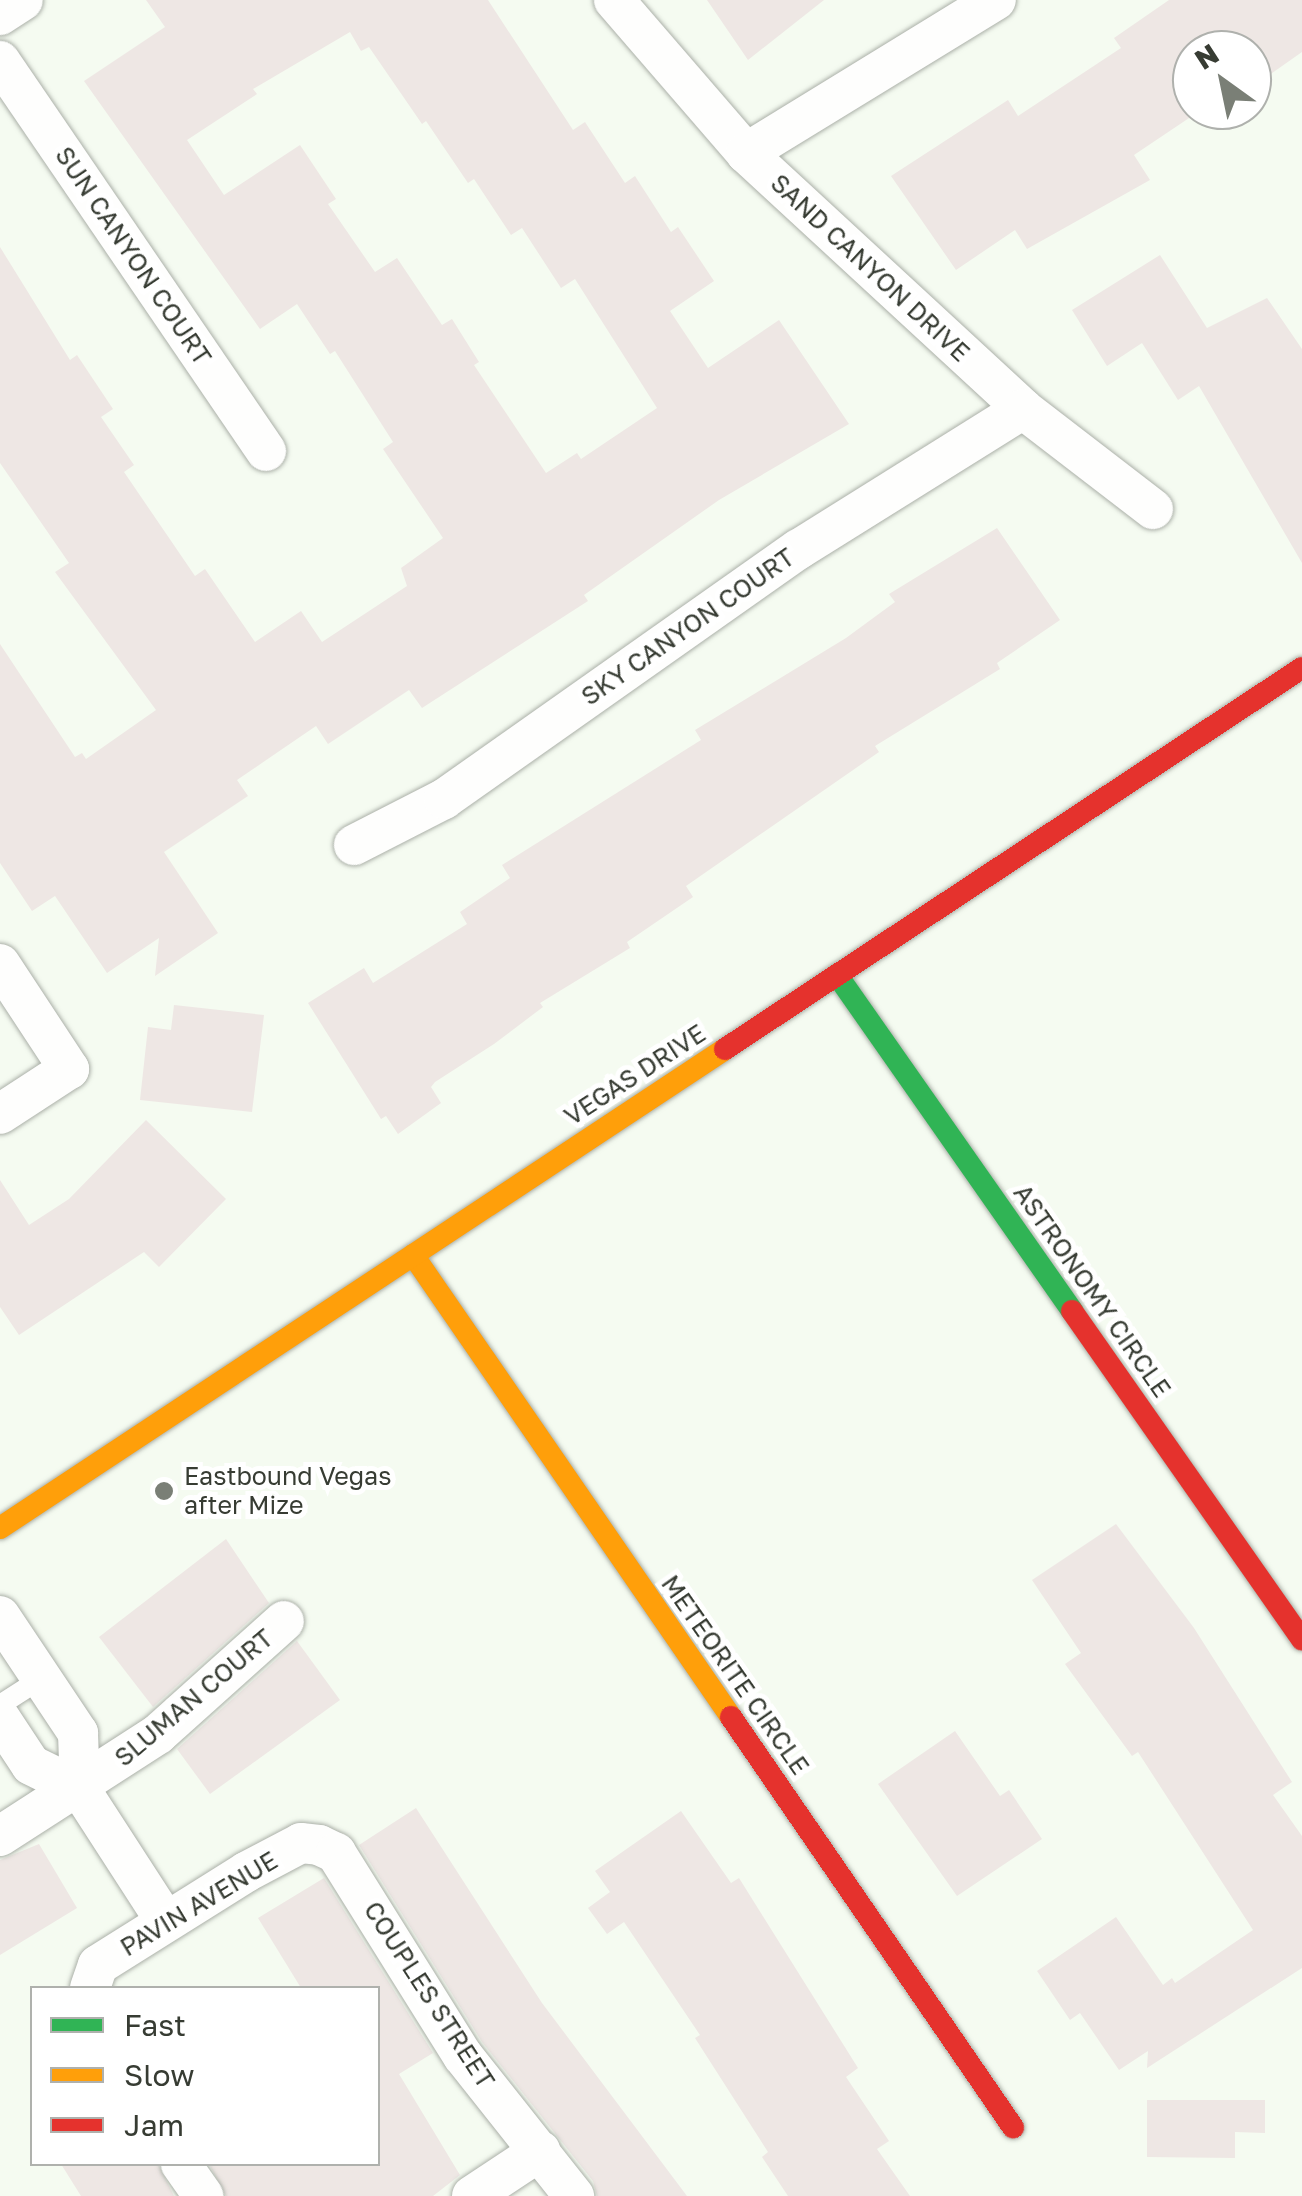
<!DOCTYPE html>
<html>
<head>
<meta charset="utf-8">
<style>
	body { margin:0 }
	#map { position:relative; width:1302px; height:2196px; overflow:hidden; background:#f5fbf1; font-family:"Golos Text",sans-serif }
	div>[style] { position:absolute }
	.building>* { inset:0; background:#eee7e4 }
	.roads { filter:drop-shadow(0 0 2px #abb0a8) drop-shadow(0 0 2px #abb0a8) }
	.lane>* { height:20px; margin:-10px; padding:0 10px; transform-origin:10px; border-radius:10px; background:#fefefd }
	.street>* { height:40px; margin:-20px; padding:0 20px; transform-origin:20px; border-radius:20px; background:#fefefd }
	.fast>* { height:22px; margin:-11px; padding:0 11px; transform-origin:11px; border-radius:11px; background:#30b455 }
	.slow>* { height:22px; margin:-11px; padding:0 11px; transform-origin:11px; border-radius:11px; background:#ff9f0a }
	.jam>* { height:22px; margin:-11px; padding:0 11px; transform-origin:11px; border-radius:11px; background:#e5322d }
	.dots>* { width:28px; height:28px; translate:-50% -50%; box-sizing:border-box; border:5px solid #fff; border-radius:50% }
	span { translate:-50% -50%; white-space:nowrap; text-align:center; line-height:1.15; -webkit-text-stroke:10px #fff; paint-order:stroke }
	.street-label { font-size:25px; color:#373c33 }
	.poi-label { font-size:25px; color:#373c33 }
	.left { translate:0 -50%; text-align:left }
	.legend { position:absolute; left:30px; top:1986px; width:350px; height:180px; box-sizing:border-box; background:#fff; border:2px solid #afb1ad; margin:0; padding:12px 18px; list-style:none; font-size:30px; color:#373c33 }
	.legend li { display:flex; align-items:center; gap:20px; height:50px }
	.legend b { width:50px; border:2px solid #afb1ad }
	.north { position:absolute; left:1172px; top:30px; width:100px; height:100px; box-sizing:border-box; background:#fff; border:2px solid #afb1ad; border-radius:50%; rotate:327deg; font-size:28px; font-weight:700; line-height:40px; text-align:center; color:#373c33 }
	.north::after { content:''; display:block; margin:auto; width:35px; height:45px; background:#7a7f76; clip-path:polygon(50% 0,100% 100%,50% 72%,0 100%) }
</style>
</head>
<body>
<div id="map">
	<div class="building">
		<div style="clip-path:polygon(evenodd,146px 0,488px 0,573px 130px,585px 122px,625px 183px,635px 176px,671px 232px,678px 227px,714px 281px,670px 311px,708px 368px,779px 320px,849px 424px,719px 500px,584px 595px,588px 601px,422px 708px,409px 690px,328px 744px,316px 726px,237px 780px,248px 796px,164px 852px,218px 933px,155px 976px,159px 938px,107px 973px,55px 896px,32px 911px,0 863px,0 644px,75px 757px,82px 753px,86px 759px,156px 710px,55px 572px,69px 563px,0 463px,0 247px,70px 360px,77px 355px,113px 409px,101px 417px,134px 465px,124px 472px,195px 576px,205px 569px,255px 642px,301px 611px,322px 642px,407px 586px,401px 568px,443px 538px,383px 449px,393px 442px,335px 351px,330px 354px,297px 304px,260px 329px,84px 81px,165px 27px,146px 0,350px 32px,361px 51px,369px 47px,422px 124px,426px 121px,468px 183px,474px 179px,511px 235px,522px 228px,561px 288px,575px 279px,657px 408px,581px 459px,577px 453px,546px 473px,474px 365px,479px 362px,452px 319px,442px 325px,397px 258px,375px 272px,328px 204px,336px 199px,300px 145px,224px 195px,187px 140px,257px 94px,253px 89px,350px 32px)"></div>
		<div style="clip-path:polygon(707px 0,824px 0,748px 60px)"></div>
		<div style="clip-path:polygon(1169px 0,1302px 0,1302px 52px,1252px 87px,1252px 50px,1192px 50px,1192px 110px,1201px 110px,1134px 155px,1150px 180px,1027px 249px,1015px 230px,956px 270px,891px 176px,1008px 100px,1018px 116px,1121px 48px,1114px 38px)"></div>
		<div style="clip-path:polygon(1160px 255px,1207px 328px,1267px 298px,1302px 349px,1302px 563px,1199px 386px,1178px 400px,1142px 343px,1107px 366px,1072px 310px)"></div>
		<div style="clip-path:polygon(997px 528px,1060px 620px,997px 663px,1000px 669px,875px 746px,879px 752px,686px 886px,693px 897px,627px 942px,630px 948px,540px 1003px,543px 1007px,494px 1044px,435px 1082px,431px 1087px,441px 1103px,398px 1134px,386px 1116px,381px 1119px,308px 1003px,364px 968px,373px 983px,467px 924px,460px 912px,510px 878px,502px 865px,701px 740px,695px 730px,846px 638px,895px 602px,889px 594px)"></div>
		<div style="clip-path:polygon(174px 1005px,264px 1015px,252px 1112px,140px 1100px,148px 1027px,171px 1030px)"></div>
		<div style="clip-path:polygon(146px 1120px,226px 1199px,159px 1267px,144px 1252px,19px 1335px,0 1307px,0 1180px,29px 1225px,69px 1199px)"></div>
		<div style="clip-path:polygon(1116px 1524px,1194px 1628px,1292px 1782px,1273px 1795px,1302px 1836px,1302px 1968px,1147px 2068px,1148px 2051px,1119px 2070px,1080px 2013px,1070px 2020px,1037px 1971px,1116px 1917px,1163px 1985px,1172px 1978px,1175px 1983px,1253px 1930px,1138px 1752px,1132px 1756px,1065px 1664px,1081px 1653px,1032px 1580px)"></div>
		<div style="clip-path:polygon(226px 1539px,269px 1603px,153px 1707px,99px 1637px)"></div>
		<div style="clip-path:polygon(297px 1641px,340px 1700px,210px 1794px,177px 1749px)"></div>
		<div style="clip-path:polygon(955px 1731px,1000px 1796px,1009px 1790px,1042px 1839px,957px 1896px,878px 1784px)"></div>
		<div style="clip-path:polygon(416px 1808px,542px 2003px,687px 2196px,597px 2196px,593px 2181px,482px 2042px,359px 1845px)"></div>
		<div style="clip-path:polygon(681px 1811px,731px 1883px,739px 1878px,858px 2068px,846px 2077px,889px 2141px,877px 2149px,910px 2196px,788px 2196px,762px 2157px,768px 2152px,695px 2038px,700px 2035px,624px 1922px,607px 1934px,588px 1908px,610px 1892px,595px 1871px)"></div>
		<div style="clip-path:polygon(39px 1844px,77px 1908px,0 1955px,0 1860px)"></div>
		<div style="clip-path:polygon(324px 1878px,433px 2053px,399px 2074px,460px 2175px,433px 2196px,226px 2196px,209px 2164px,378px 2164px,378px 1988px,301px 1988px,258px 1918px)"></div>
		<div style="clip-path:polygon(1147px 2100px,1265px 2100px,1265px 2133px,1235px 2132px,1235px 2158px,1147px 2157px)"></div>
		<div style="clip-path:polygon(61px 2164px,158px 2164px,174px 2196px,81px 2196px)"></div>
	</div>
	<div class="roads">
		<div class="lane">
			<div style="left:0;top:1705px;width:50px;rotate:-32.7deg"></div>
		</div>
		<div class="street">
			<div style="left:614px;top:0;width:202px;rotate:49.2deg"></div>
			<div style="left:746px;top:153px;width:377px;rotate:42.7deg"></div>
			<div style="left:1023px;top:409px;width:164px;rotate:37.6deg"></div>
			<div style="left:0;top:15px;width:27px;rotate:-33deg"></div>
			<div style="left:0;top:61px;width:472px;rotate:55.7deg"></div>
			<div style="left:746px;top:153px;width:293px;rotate:-31.5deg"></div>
			<div style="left:354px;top:845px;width:101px;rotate:-27.1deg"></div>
			<div style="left:444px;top:799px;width:434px;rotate:-35.2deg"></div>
			<div style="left:799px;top:549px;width:264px;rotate:-32deg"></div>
			<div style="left:0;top:964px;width:126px;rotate:56.7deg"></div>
			<div style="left:69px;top:1069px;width:82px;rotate:146.9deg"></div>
			<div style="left:0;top:1616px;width:141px;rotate:56.3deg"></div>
			<div style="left:78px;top:1733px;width:56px;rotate:88deg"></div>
			<div style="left:0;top:1718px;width:56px;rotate:56.6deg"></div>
			<div style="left:31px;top:1765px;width:55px;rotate:26.1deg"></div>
			<div style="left:80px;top:1789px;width:158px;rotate:57.1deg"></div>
			<div style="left:0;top:1836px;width:188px;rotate:-32.8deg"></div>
			<div style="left:158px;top:1734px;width:169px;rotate:-41.9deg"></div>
			<div style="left:90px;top:1988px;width:24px;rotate:-71deg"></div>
			<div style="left:98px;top:1965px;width:175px;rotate:-32.1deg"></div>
			<div style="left:246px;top:1872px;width:62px;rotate:-27.8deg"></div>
			<div style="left:301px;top:1843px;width:18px;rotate:6deg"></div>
			<div style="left:319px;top:1845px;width:19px;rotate:25deg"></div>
			<div style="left:336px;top:1853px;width:239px;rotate:58deg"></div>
			<div style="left:463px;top:2056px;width:179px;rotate:51.6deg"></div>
			<div style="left:181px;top:2164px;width:39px;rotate:55deg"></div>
			<div style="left:472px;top:2196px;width:82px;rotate:-33.5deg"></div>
		</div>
		<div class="fast">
			<div style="left:837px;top:975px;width:410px;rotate:55deg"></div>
		</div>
		<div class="slow">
			<div style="left:413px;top:1255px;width:561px;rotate:55.46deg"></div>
			<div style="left:0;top:1528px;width:869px;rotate:-33.45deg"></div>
		</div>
		<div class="jam">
			<div style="left:725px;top:1049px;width:691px;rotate:-33.44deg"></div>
			<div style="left:1072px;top:1311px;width:401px;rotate:55deg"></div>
			<div style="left:731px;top:1717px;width:498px;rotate:55.5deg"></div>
		</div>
	</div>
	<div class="dots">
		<div style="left:164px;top:1491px;background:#7a7f76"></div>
	</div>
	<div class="street-label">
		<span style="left:133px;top:256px;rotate:56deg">SUN CANYON COURT</span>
		<span style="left:870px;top:268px;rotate:43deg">SAND CANYON DRIVE</span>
		<span style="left:688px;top:627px;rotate:-35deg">SKY CANYON COURT</span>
		<span style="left:635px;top:1075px;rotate:-33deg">VEGAS DRIVE</span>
		<span style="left:1092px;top:1291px;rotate:55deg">ASTRONOMY CIRCLE</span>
		<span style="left:735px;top:1675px;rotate:55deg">METEORITE CIRCLE</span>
		<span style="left:194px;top:1698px;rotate:-40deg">SLUMAN COURT</span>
		<span style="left:199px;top:1904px;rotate:-31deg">PAVIN AVENUE</span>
		<span style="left:429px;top:1995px;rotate:57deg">COUPLES STREET</span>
	</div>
	<div class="poi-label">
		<span class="left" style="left:184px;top:1491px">Eastbound Vegas<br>after Mize</span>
	</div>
	<ul class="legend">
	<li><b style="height:12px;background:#30b455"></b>Fast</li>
	<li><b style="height:12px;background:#ff9f0a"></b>Slow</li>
	<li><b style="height:12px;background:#e5322d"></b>Jam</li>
	</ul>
	<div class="north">N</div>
</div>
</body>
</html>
